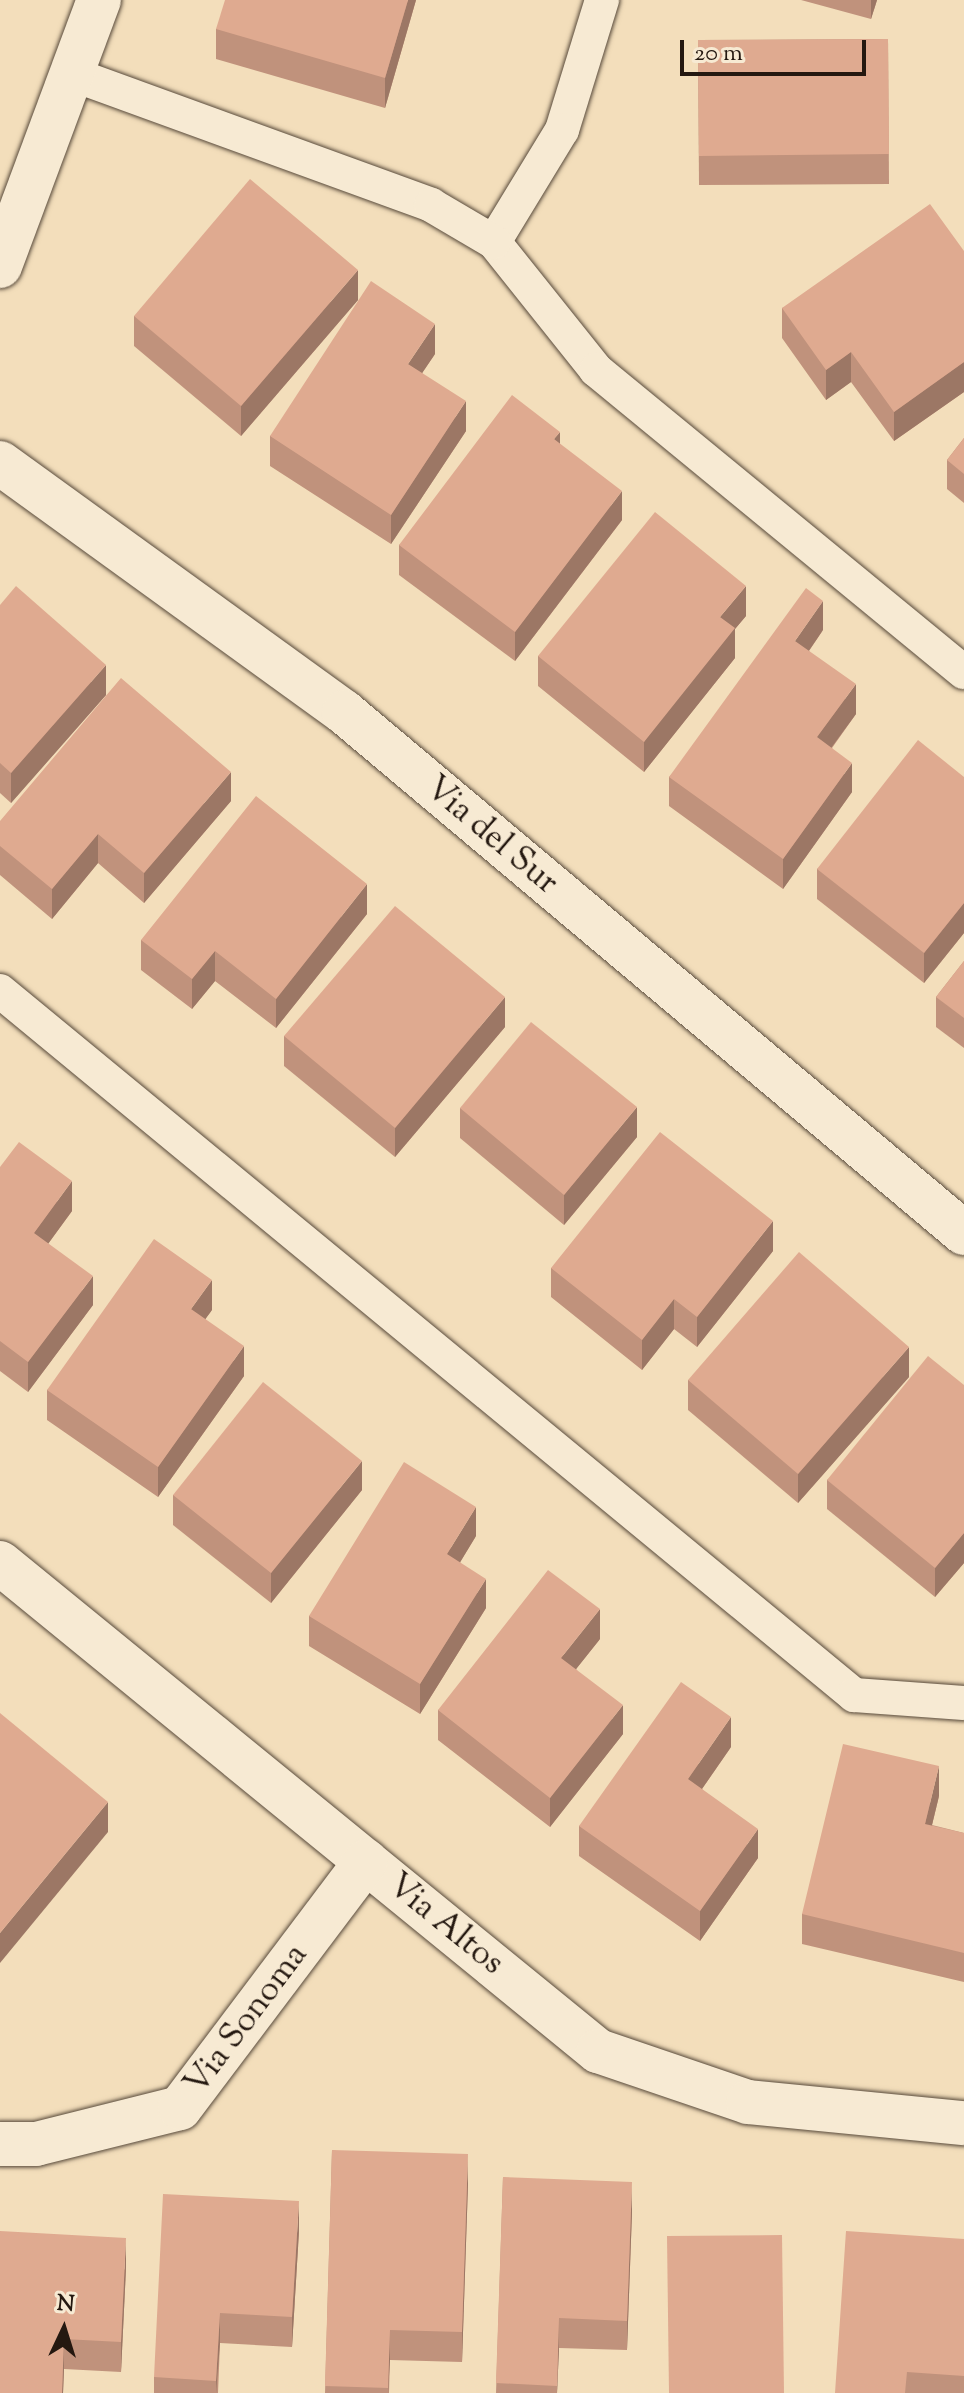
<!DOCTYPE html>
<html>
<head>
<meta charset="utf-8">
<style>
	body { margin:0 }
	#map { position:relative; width:964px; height:2393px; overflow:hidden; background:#f3debb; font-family:"Sorts Mill Goudy",serif }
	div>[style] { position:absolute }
	.roads { filter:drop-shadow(0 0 2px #584a3b) drop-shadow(0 0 2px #584a3b) }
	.service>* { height:34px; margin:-17px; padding:0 17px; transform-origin:17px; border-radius:17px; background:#f7ead3 }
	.minor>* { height:44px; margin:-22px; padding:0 22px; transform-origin:22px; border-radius:22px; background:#f7ead3 }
	.wall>* { inset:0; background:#c0927c }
	.shaded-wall>* { inset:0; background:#9c7765 }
	.building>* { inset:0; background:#dfaa90 }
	span { translate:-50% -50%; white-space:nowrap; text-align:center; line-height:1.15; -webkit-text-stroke:6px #f7ead3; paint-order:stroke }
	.street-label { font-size:34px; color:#241810 }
	.north { position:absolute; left:24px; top:2289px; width:80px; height:80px; -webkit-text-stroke:6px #f7ead3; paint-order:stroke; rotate:4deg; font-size:22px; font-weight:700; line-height:32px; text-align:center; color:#241810 }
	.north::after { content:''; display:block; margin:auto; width:28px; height:36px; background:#241810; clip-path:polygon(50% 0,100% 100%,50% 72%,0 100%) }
	.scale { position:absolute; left:680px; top:40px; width:186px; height:36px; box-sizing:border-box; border:4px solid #241810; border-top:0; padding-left:10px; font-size:24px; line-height:28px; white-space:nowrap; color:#241810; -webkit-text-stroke:6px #f7ead3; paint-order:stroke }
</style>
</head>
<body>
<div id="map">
	<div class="roads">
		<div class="service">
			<div style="left:602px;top:0;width:136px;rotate:107.1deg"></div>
			<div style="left:562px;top:130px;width:131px;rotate:121.3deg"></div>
			<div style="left:494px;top:242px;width:164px;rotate:51.4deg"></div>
			<div style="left:596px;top:370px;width:476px;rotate:39.4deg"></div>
			<div style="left:72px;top:74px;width:382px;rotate:20deg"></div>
			<div style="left:431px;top:205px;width:73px;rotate:30.4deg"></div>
			<div style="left:0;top:991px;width:1107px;rotate:39.5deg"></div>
			<div style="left:854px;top:1695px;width:110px;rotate:4.2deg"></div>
		</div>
		<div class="minor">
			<div style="left:0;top:266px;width:284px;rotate:-69.6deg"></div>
			<div style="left:0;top:463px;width:425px;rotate:35.9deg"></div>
			<div style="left:344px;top:712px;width:810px;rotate:40.04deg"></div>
			<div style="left:0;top:1563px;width:772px;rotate:39.22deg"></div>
			<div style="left:598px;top:2051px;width:158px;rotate:18.8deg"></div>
			<div style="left:748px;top:2102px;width:217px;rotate:5.6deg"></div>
			<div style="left:0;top:2144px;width:36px"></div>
			<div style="left:36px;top:2144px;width:148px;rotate:-14deg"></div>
			<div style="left:180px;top:2108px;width:309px;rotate:-53deg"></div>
		</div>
	</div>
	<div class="wall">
		<div style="clip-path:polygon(416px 0,385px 108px,216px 59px,216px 29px)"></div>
		<div style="clip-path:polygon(801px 0,877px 0,871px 19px)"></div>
		<div style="clip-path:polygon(888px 39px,889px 184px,699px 185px,698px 40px)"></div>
		<div style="clip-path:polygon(964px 251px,964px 392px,894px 441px,851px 382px,826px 400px,782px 338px,782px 308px)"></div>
		<div style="clip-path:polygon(358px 300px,241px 436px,134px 346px,134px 316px)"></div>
		<div style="clip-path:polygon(435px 354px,422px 373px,466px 431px,391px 544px,270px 466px,270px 436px)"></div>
		<div style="clip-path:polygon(964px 438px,964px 503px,947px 489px,947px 460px)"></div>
		<div style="clip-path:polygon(560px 444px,622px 520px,515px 661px,399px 575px,399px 545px)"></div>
		<div style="clip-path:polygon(0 605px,106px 695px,11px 803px,0 793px)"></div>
		<div style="clip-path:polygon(746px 616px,735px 629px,735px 658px,644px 772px,538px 686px,538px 656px)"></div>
		<div style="clip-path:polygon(823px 630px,809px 651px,856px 714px,832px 748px,852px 792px,783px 889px,669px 806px,669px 777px)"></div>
		<div style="clip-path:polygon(964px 777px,964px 933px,924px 983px,817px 899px,817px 869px)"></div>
		<div style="clip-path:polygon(231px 801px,144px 903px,98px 863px,52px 919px,0 875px,0 821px)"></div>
		<div style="clip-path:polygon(367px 914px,276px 1028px,215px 981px,192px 1009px,141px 970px,141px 940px)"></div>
		<div style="clip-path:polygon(964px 961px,964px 1048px,936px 1027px,936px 997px)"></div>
		<div style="clip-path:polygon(505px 1027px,395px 1157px,284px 1066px,284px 1036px)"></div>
		<div style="clip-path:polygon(460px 1108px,637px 1137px,564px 1225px,460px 1138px)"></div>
		<div style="clip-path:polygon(0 1167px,72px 1211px,48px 1244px,93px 1305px,28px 1392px,0 1371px)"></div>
		<div style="clip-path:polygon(773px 1251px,697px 1347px,674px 1329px,642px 1370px,551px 1297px,551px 1268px)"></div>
		<div style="clip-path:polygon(212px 1310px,205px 1319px,244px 1376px,158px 1497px,47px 1420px,47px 1390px)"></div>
		<div style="clip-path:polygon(909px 1377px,798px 1503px,688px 1410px,688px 1380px)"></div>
		<div style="clip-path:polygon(964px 1385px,964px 1563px,935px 1597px,827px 1509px,827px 1480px)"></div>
		<div style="clip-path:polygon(362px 1490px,271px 1603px,173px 1525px,173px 1495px)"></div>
		<div style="clip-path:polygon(476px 1536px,460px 1562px,486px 1608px,420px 1714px,309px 1646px,309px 1616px)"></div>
		<div style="clip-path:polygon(600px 1639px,576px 1669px,623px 1734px,550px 1827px,438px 1740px,438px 1710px)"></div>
		<div style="clip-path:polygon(731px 1747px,702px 1789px,758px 1858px,700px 1941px,579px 1856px,579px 1826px)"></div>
		<div style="clip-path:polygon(939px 1796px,932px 1825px,964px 1833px,964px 1982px,802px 1944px,802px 1914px)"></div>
		<div style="clip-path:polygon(332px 2150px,468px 2184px,462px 2362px,390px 2360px,389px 2393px,325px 2393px)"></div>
		<div style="clip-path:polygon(503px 2177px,632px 2212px,627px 2350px,559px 2348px,557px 2393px,496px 2393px)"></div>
		<div style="clip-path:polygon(299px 2231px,292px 2347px,220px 2343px,218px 2393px,154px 2393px,154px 2377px)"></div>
		<div style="clip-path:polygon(964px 2239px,964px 2393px,835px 2393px)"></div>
		<div style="clip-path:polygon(126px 2268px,121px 2372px,64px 2369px,63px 2393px,0 2393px)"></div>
	</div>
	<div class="shaded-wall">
		<div style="clip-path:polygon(408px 0,416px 0,385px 108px,385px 78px)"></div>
		<div style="clip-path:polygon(871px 0,877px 0,871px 19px)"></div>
		<div style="clip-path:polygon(358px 270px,358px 300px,241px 436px,241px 406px)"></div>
		<div style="clip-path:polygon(435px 324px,435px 354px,408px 394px,408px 364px)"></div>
		<div style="clip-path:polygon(851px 352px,851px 382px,826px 400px,826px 370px)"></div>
		<div style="clip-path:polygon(964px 362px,964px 392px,894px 441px,894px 412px)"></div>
		<div style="clip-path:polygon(466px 401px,466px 431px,391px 544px,391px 515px)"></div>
		<div style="clip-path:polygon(560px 432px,560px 461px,554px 439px)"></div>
		<div style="clip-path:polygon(622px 491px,622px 520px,515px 661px,515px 632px)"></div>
		<div style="clip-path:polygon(746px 586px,746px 616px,735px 629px,735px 658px,644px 772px,644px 742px,720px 617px)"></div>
		<div style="clip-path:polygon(823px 601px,823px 630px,795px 671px,795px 641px)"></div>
		<div style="clip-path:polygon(106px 665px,106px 695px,11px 803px,11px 773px)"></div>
		<div style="clip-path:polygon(856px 684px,856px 714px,817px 767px,817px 737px)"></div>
		<div style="clip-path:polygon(852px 763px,852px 792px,783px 889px,783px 859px)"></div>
		<div style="clip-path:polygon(231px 772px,231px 801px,144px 903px,144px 873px)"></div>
		<div style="clip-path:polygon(98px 834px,98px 863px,52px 919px,52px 889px)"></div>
		<div style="clip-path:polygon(367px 884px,367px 914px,276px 1028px,276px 999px)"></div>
		<div style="clip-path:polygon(964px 903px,964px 933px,924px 983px,924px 953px)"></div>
		<div style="clip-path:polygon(215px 951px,215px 981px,192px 1009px,192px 979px)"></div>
		<div style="clip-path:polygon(505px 997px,505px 1027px,395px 1157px,395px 1128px)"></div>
		<div style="clip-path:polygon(637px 1107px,637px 1137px,564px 1225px,564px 1195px)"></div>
		<div style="clip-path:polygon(72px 1181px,72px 1211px,34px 1263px,34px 1233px)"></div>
		<div style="clip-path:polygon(773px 1221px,773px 1251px,697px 1347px,697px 1317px)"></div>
		<div style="clip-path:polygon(93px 1276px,93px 1305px,28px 1392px,28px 1362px)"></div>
		<div style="clip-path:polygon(212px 1280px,212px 1310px,191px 1339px,191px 1309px)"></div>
		<div style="clip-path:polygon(674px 1299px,674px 1329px,642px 1370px,642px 1340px)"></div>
		<div style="clip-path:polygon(244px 1346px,244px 1376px,158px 1497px,158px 1467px)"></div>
		<div style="clip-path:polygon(909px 1347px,909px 1377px,798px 1503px,798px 1474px)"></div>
		<div style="clip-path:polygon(362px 1461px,362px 1490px,271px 1603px,271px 1573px)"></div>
		<div style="clip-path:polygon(476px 1507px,476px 1536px,447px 1584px,447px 1554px)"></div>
		<div style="clip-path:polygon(964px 1533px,964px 1563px,935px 1597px,935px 1568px)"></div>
		<div style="clip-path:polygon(486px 1579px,486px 1608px,420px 1714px,420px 1684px)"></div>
		<div style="clip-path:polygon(600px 1609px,600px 1639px,561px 1688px,561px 1658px)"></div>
		<div style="clip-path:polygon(623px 1705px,623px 1734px,550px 1827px,550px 1798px)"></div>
		<div style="clip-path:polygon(731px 1717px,731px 1747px,688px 1809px,688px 1779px)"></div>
		<div style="clip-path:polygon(939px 1766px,939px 1796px,925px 1854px,925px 1824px)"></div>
		<div style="clip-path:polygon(108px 1802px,108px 1832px,0 1963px,0 1933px)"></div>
		<div style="clip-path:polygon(758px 1829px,758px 1858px,700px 1941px,700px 1911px)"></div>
		<div style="clip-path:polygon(468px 2154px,468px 2184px,462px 2362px,462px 2332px)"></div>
		<div style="clip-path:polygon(632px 2182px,632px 2212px,627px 2350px,627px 2321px)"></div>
		<div style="clip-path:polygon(299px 2201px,299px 2231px,292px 2347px,292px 2317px)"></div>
		<div style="clip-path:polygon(126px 2238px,126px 2268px,121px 2372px,121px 2342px)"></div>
		<div style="clip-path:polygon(220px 2313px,220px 2343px,216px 2393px,216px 2381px)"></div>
		<div style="clip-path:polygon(559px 2318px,559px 2348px,557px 2393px,557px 2386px)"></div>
		<div style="clip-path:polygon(390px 2330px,390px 2360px,388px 2393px,388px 2388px)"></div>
		<div style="clip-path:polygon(64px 2339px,64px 2369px,63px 2393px,62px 2393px)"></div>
	</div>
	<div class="building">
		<div style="clip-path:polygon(225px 0,408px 0,385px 78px,216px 29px)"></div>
		<div style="clip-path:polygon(888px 39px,889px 154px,699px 156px,698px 40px)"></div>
		<div style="clip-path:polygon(250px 179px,358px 270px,241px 406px,134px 316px)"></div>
		<div style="clip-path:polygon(930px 204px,964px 251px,964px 362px,894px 412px,851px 352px,826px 370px,782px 308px)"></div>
		<div style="clip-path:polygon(371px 281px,435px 324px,408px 364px,466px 401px,391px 515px,270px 436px)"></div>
		<div style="clip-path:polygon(512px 395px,560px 432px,554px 439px,622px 491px,515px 632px,399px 545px)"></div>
		<div style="clip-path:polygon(964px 438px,964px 474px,947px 460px)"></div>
		<div style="clip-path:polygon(655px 512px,746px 586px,720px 617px,735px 628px,644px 742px,538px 656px)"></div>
		<div style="clip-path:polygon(16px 586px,106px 665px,11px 773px,0 763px,0 605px)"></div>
		<div style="clip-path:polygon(806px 588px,823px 601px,795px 641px,856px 684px,817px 737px,852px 763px,783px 859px,669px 777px)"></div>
		<div style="clip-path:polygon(121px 678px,231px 772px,144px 873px,98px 834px,52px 889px,0 846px,0 821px)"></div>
		<div style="clip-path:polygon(918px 740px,964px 777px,964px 903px,924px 953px,817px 869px)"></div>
		<div style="clip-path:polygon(256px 796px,367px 884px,276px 999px,215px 951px,192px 979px,141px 940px)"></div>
		<div style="clip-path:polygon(395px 906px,505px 997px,395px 1128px,284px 1036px)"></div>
		<div style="clip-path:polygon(964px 961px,964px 1018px,936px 997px)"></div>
		<div style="clip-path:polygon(531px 1022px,637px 1107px,564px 1195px,460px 1108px)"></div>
		<div style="clip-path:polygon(660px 1132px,773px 1221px,697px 1317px,674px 1299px,642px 1340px,551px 1268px)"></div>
		<div style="clip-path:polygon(19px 1142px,72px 1181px,34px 1233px,93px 1276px,28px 1362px,0 1341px,0 1167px)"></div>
		<div style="clip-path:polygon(154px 1239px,212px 1280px,191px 1309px,244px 1346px,158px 1467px,47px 1390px)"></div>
		<div style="clip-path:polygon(799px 1252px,909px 1347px,798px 1474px,688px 1380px)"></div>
		<div style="clip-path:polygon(928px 1356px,964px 1385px,964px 1533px,935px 1568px,827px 1480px)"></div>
		<div style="clip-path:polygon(263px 1382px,362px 1461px,271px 1573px,173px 1495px)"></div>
		<div style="clip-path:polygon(404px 1462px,476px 1507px,447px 1554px,486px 1579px,420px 1684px,309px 1616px)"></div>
		<div style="clip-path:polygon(548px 1570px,600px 1609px,561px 1658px,623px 1705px,550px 1798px,438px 1710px)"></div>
		<div style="clip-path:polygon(681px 1682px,731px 1717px,688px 1779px,758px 1829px,700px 1911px,579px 1826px)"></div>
		<div style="clip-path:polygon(0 1713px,108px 1802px,0 1933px)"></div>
		<div style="clip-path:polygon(843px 1744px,939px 1766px,925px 1824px,964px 1833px,964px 1953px,802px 1914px)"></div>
		<div style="clip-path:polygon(332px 2150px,468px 2154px,462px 2332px,390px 2330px,388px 2388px,325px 2386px)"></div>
		<div style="clip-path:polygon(503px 2177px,632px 2182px,627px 2321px,559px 2318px,557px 2386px,496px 2383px)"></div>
		<div style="clip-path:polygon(163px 2194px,299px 2201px,292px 2317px,220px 2313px,216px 2381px,154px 2377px)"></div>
		<div style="clip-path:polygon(0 2231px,126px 2238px,121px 2342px,64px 2339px,62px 2393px,0 2393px)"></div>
		<div style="clip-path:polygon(846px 2231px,964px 2239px,964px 2376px,907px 2372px,905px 2393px,835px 2393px)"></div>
		<div style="clip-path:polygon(782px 2235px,784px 2393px,669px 2393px,667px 2236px)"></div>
	</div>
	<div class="street-label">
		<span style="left:491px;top:836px;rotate:40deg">Via del Sur</span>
		<span style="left:445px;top:1925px;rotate:39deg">Via Altos</span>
		<span style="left:247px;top:2020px;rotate:-53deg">Via Sonoma</span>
	</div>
	<div class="north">N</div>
	<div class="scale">20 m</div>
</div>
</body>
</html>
